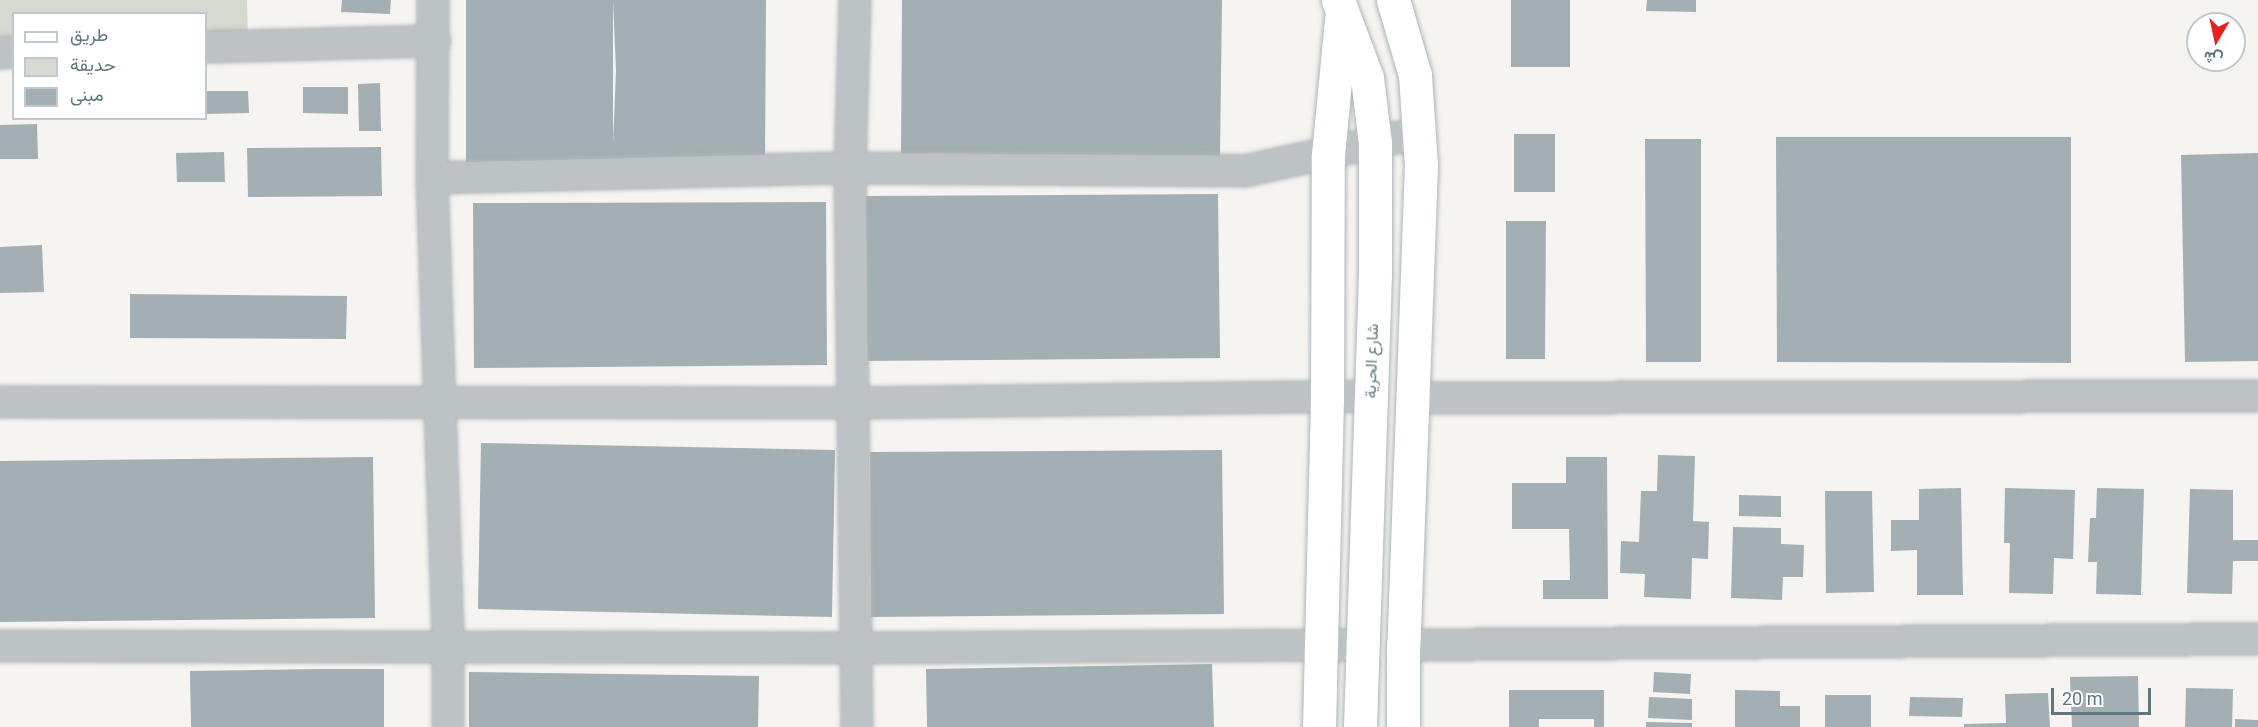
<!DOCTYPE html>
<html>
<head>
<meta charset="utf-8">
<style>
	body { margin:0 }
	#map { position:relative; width:2258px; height:727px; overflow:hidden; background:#f5f4f0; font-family:Roboto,Vazirmatn,sans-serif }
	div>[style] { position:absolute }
	.green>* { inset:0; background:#d5d9cf }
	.building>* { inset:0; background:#a3afb2 }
	.roads { filter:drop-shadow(0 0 2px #adb5b8) drop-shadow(0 0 2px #adb5b8) }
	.street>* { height:30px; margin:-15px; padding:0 15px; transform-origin:15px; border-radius:15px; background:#bdc3c5 }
	.secondary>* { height:33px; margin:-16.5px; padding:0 16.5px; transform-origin:16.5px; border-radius:16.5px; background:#fff }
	span { translate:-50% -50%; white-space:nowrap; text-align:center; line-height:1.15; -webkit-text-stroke:6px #fff; paint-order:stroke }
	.street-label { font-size:16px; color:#5f767c }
	.legend { position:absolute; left:12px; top:12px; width:195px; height:108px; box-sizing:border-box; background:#fff; border:2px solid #bfc8cb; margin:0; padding:8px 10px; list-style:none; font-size:18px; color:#5f767c }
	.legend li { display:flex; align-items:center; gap:12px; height:30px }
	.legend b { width:30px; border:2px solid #bfc8cb }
	.north { position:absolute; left:2186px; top:12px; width:60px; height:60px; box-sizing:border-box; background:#fff; border:2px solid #bfc8cb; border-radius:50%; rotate:189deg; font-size:16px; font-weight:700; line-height:24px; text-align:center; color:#5f767c }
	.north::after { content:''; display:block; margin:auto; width:21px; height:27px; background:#e52220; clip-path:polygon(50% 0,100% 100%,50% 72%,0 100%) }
	.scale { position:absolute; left:2051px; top:688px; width:100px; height:27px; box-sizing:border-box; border:3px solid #5f767c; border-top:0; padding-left:8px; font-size:18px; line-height:21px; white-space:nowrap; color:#5f767c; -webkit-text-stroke:4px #fff; paint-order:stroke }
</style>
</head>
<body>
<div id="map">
	<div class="green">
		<div style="clip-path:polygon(0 0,247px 0,248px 39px,206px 40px,206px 14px,14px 14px,13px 45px,0 45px)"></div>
	</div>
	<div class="building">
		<div style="clip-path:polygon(342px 0,391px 0,390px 14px,341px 12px)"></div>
		<div style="clip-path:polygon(466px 0,613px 0,613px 143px,616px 71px,613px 0,766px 0,765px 163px,466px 162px)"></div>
		<div style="clip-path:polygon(902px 0,1222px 0,1220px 157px,901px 154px)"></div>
		<div style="clip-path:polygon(1511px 0,1570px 0,1570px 67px,1511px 67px)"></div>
		<div style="clip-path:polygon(1647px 0,1696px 0,1696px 12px,1646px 11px)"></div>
		<div style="clip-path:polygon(380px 83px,381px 131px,359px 131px,358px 84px)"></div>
		<div style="clip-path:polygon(303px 87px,348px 87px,348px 114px,303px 113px)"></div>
		<div style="clip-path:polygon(206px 91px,248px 91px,249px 113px,206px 114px)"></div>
		<div style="clip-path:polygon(37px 124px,38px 159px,0 159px,0 125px)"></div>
		<div style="clip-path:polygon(1514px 134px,1555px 134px,1555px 192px,1514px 192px)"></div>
		<div style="clip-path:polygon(1776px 137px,2071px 137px,2071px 363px,1777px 362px)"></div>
		<div style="clip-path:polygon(1645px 139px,1701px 139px,1701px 362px,1646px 362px)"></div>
		<div style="clip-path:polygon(381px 147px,382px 196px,248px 197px,247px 148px)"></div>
		<div style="clip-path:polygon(224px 152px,225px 182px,177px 182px,176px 153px)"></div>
		<div style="clip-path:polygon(2258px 153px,2258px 361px,2185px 362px,2181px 155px)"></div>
		<div style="clip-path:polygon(1218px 194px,1220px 358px,867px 361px,866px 196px)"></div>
		<div style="clip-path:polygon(826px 202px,827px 365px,474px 368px,473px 203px)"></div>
		<div style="clip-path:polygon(1506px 221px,1546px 221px,1545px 359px,1506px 359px)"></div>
		<div style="clip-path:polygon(42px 245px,44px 292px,0 293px,0 247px)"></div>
		<div style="clip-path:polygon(130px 294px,347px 296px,346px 339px,130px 338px)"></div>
		<div style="clip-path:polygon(481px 443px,835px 450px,832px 617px,478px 609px)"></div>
		<div style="clip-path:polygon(1222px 450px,1224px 614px,871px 617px,870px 452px)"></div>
		<div style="clip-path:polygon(1658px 455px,1695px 456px,1693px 521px,1709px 522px,1708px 559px,1692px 558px,1691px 599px,1644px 597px,1645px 574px,1620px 573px,1621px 541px,1639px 542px,1641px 491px,1657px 491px)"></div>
		<div style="clip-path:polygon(373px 457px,375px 618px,0 622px,0 461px)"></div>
		<div style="clip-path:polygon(1566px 457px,1607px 457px,1608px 599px,1543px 599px,1543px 580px,1570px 580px,1569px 529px,1512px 529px,1512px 483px,1566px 483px)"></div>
		<div style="clip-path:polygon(1961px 488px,1963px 595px,1917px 595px,1917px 550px,1891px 551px,1891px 520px,1919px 520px,1919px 489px)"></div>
		<div style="clip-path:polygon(2005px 488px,2075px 490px,2073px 559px,2054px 558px,2053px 594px,2009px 593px,2010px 543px,2004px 543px)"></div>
		<div style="clip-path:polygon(2097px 488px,2144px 489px,2141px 595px,2096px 594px,2097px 562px,2088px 562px,2090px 518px,2096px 518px)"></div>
		<div style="clip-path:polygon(2190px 489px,2233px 490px,2233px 540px,2258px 540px,2258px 561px,2233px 561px,2232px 594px,2187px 593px)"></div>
		<div style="clip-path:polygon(1825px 491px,1872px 491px,1874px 592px,1826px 593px)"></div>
		<div style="clip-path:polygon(1739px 495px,1781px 496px,1781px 517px,1739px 516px)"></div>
		<div style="clip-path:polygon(1733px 527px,1781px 528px,1781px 544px,1804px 545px,1803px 577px,1783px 577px,1782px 600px,1731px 598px)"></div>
		<div style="clip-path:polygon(1212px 664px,1214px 727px,927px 727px,926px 669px)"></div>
		<div style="clip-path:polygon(319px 669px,384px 669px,384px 727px,191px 727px,190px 671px)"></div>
		<div style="clip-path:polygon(469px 672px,759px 676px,758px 727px,469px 727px)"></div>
		<div style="clip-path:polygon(1654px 672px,1691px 674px,1690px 694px,1653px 692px)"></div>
		<div style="clip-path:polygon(2138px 676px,2139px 727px,2072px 727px,2070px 677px)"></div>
		<div style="clip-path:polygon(2186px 688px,2233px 689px,2232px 727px,2185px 727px)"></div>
		<div style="clip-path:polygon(1509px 690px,1604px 690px,1604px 727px,1594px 727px,1594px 719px,1539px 719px,1539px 727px,1509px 727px)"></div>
		<div style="clip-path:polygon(1735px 690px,1780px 691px,1780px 706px,1800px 706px,1800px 727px,1735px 727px)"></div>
		<div style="clip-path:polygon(2048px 693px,2050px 727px,1964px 727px,1964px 724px,2006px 723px,2005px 694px)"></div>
		<div style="clip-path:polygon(1825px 695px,1871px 695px,1871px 727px,1825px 727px)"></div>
		<div style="clip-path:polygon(1649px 697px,1692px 699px,1692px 720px,1648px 718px)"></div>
		<div style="clip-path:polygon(1910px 697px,1963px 698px,1962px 717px,1909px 716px)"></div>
		<div style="clip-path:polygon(2235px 719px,2258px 720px,2258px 727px,2235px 727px)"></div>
		<div style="clip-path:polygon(1646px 722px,1692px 723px,1692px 727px,1646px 727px)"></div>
	</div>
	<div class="roads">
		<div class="street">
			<div style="left:433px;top:0;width:178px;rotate:90.3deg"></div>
			<div style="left:432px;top:178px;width:469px;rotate:88deg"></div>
			<div style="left:448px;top:647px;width:80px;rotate:90deg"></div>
			<div style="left:855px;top:0;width:168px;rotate:91.7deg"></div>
			<div style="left:850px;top:168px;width:559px;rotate:89.28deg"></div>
			<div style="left:206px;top:47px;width:229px;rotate:-1.5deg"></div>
			<div style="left:0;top:53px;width:14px;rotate:-4deg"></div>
			<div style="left:432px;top:178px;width:418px;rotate:-1.4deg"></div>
			<div style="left:850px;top:168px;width:395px;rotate:0.4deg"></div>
			<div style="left:1245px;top:171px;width:179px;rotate:-12.3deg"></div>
			<div style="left:1414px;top:398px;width:844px;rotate:-0.14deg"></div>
			<div style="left:0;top:402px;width:851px;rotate:0.07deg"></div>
			<div style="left:851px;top:403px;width:520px;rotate:-0.77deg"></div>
			<div style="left:1403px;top:645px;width:855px;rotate:-0.4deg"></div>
			<div style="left:0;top:646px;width:855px;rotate:0.13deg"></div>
			<div style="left:855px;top:648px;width:508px;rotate:-0.34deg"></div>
		</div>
		<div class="secondary">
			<div style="left:1338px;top:0;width:83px;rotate:69.6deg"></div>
			<div style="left:1367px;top:78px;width:65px;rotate:83deg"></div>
			<div style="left:1375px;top:143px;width:131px;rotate:90deg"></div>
			<div style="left:1375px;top:274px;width:453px;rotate:91.9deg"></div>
			<div style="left:1393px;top:0;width:78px;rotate:73.7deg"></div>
			<div style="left:1415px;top:75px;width:90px;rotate:86.2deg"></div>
			<div style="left:1421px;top:165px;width:480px;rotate:92.1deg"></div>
			<div style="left:1403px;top:645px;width:82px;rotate:90deg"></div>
			<div style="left:1319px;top:727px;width:331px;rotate:-88.6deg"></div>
			<div style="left:1327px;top:396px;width:241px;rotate:-89.8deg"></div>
			<div style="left:1328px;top:155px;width:136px;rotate:-84.5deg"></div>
		</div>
	</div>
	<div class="street-label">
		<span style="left:1372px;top:361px;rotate:-88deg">شارع الحرية</span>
	</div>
	<ul class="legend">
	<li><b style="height:8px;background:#fff"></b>طريق</li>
	<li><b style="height:16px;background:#d5d9cf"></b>حديقة</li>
	<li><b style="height:16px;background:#a3afb2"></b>مبنى</li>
	</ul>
	<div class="north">ش</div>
	<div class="scale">20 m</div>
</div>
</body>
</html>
